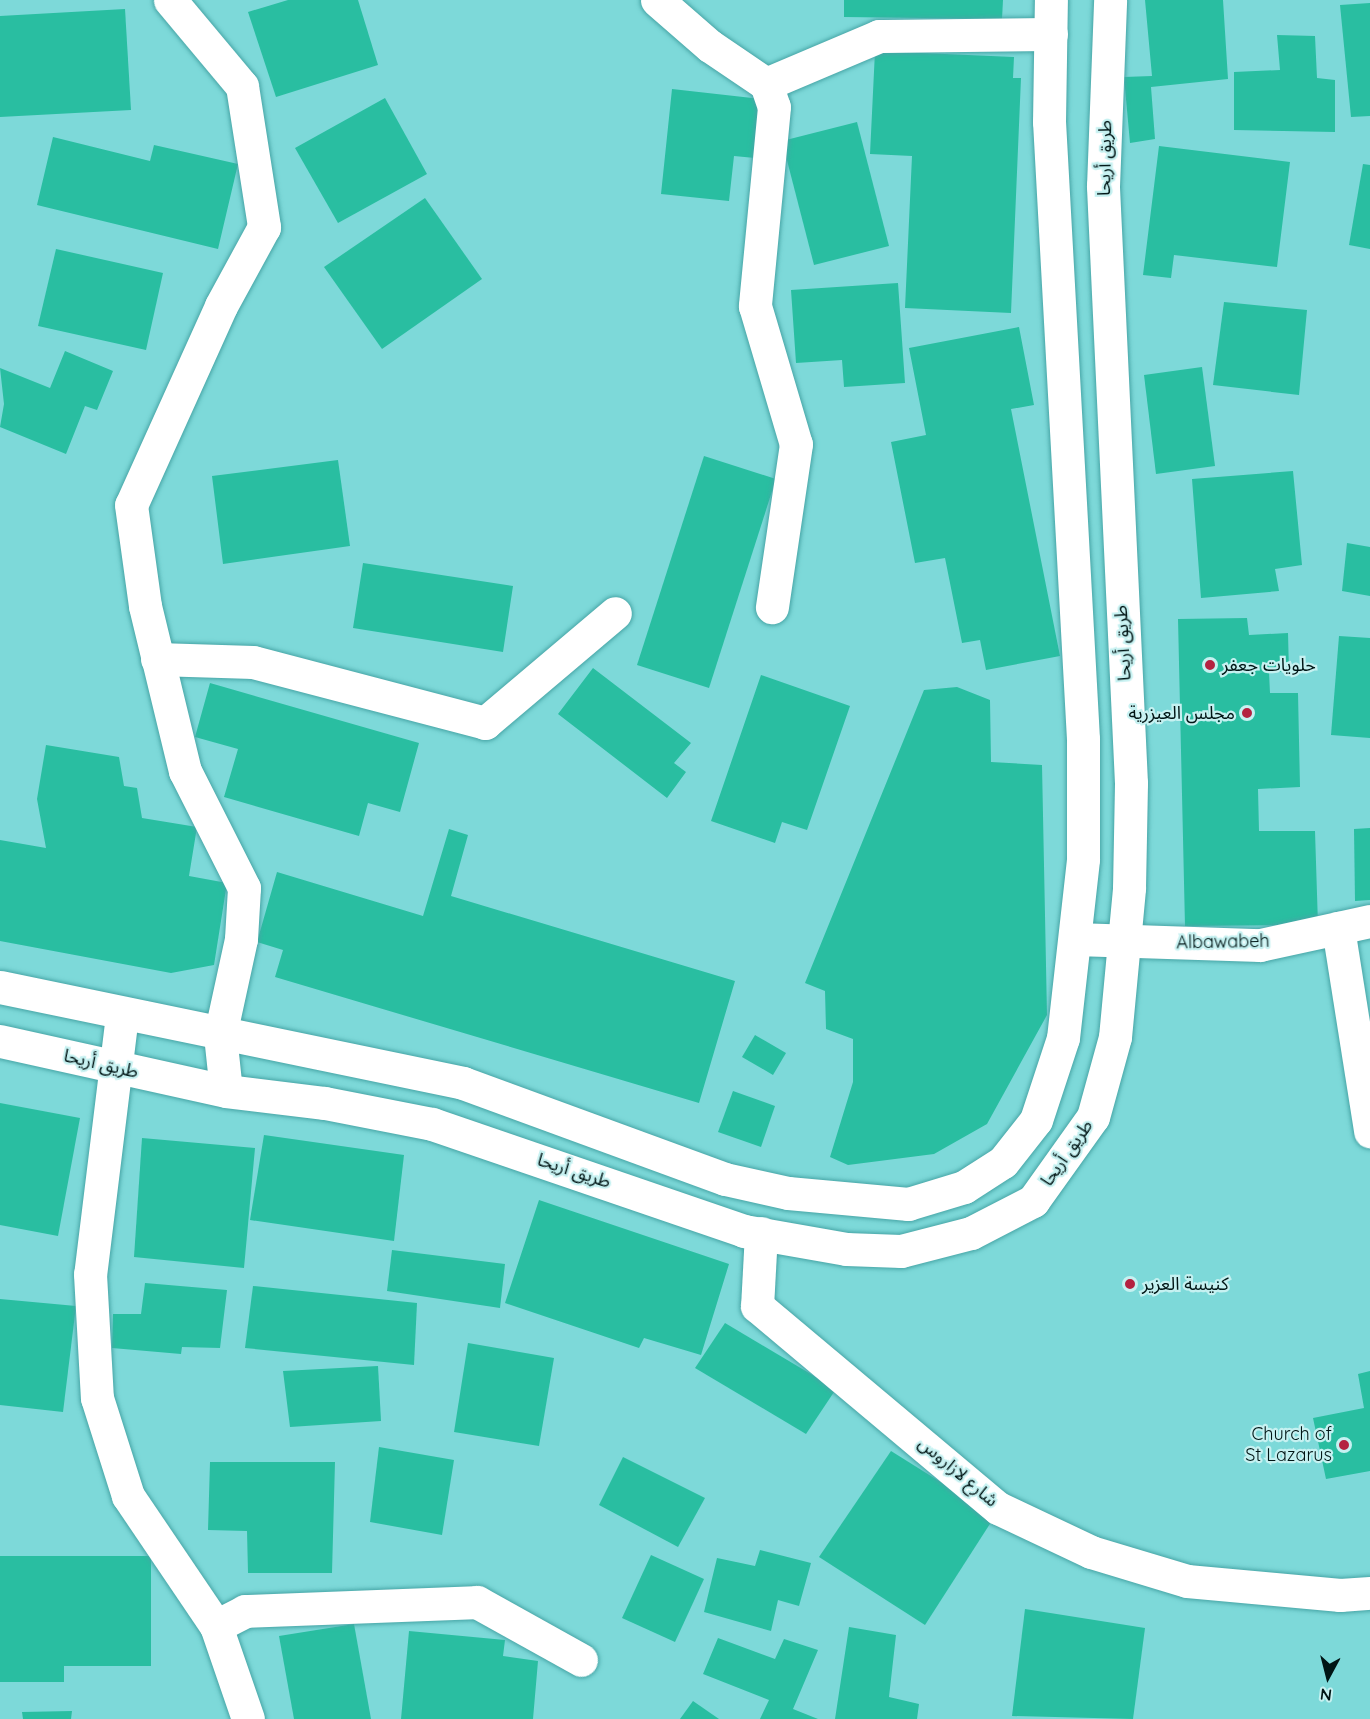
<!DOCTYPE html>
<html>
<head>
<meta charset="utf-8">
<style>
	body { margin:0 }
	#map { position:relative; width:1370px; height:1719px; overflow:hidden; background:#7dd9d9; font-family:Quicksand,"Noto Sans Arabic",sans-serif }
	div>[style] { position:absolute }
	.building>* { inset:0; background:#29bea1 }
	.roads { filter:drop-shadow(0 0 2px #47a5a6) drop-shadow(0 0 2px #47a5a6) }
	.minor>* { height:33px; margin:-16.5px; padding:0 16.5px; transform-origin:16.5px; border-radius:16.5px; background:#fff }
	.major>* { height:33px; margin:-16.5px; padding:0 16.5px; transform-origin:16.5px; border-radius:16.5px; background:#fff }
	.dots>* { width:16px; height:16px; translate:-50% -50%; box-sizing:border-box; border:3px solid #c6f1f1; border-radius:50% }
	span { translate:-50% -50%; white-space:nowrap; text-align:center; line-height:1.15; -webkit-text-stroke:4.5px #c6f1f1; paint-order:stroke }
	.street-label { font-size:18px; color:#001515 }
	.poi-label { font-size:18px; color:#001515 }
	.left { translate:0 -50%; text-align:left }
	.right { translate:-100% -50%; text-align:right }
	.north { position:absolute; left:1298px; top:1647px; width:60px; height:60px; -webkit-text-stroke:4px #c6f1f1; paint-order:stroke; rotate:187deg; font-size:16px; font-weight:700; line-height:24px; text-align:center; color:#001515 }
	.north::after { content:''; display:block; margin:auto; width:21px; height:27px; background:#001515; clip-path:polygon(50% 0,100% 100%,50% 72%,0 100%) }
</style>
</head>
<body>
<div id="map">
	<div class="building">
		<div style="clip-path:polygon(288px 0,358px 0,378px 65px,276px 97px,248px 12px)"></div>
		<div style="clip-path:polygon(844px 0,1003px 0,1002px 19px,844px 17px)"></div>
		<div style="clip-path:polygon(1145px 0,1223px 0,1228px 79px,1151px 87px,1155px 139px,1130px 143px,1124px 77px,1152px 76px)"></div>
		<div style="clip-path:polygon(1370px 3px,1370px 116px,1351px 117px,1340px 5px)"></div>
		<div style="clip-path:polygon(125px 9px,131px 110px,0 117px,0 16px)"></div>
		<div style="clip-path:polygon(1277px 35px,1315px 36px,1317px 78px,1335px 80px,1335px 132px,1234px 130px,1234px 72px,1280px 70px)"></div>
		<div style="clip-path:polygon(875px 51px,1014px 57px,1013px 78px,1021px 78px,1011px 313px,905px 308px,912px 156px,870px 154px)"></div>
		<div style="clip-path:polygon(672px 89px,761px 99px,755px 158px,734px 156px,729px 201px,661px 194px)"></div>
		<div style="clip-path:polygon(385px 98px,427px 174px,338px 223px,295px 148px)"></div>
		<div style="clip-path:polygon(857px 122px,889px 246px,814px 265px,782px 141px)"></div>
		<div style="clip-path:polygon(53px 137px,150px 161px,154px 145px,238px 164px,218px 249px,37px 205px)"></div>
		<div style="clip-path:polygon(1159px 146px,1290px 162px,1277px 267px,1174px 255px,1171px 278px,1143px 275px)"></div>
		<div style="clip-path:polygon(1363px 164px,1370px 165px,1370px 249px,1349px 245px)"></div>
		<div style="clip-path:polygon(425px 198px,482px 279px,382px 349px,324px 267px)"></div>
		<div style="clip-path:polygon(56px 249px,163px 273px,146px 350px,38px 326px)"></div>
		<div style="clip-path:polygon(898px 283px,905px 383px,844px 387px,842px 360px,796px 363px,791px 290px)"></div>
		<div style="clip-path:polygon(1224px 302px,1307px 310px,1299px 395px,1213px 385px)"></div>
		<div style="clip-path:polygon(1019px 327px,1034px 405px,1011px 409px,1060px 656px,986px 670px,980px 640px,962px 643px,945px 558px,915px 563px,891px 442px,926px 435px,909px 348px)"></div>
		<div style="clip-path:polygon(65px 351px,113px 371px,97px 410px,85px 406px,66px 454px,0 427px,4px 404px,0 368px,50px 388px)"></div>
		<div style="clip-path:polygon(1202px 367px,1215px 466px,1156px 474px,1144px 375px)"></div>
		<div style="clip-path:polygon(704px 456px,776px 479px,709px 688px,637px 665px)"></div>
		<div style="clip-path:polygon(338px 460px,350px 546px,223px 564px,212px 476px)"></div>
		<div style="clip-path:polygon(1293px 471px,1302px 565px,1275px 569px,1279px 591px,1201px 598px,1192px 479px)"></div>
		<div style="clip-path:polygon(1347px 543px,1370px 547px,1370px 596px,1342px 591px)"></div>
		<div style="clip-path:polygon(363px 563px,513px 586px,503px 652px,353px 628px)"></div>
		<div style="clip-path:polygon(1247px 618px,1249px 635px,1288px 633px,1289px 672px,1269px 672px,1270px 693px,1298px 693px,1300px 787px,1258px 789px,1259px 831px,1315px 831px,1318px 925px,1185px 926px,1178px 619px)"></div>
		<div style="clip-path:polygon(1339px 636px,1370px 638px,1370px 738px,1331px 735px)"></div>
		<div style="clip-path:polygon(593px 668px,691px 743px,674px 763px,686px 772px,667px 798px,558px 714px)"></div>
		<div style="clip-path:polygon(761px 675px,850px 706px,807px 830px,782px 822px,775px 843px,711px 821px)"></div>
		<div style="clip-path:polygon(210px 683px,419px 743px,400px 812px,368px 803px,359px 836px,224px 797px,238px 749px,195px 737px)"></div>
		<div style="clip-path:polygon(957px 687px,990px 700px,991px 762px,1042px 765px,1047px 1015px,987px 1124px,934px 1154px,848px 1165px,830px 1157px,853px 1082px,853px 1039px,826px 1029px,825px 991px,805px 983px,924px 690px)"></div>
		<div style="clip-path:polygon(46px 745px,119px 757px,124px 786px,137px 788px,142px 818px,197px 827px,189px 876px,227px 883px,214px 965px,171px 973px,0 941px,0 840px,46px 848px,37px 799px)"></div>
		<div style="clip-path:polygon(1370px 828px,1370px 900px,1355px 901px,1354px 829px)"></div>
		<div style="clip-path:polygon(449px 829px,468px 835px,451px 896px,735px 981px,699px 1103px,275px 977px,283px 950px,257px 942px,277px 872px,423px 916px)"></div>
		<div style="clip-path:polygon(755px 1035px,786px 1053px,773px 1075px,742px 1057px)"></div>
		<div style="clip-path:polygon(733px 1091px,775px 1106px,761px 1147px,718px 1132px)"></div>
		<div style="clip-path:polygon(0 1103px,80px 1118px,58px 1236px,0 1225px)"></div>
		<div style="clip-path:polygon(264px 1135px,404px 1155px,394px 1241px,250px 1220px)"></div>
		<div style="clip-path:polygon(142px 1138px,255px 1148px,244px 1268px,134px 1257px)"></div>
		<div style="clip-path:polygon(539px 1200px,729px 1264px,701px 1355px,644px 1338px,639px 1348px,505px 1303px)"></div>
		<div style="clip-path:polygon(392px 1250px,505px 1264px,500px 1308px,387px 1291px)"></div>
		<div style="clip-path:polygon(145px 1283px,227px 1290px,220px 1348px,182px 1347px,181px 1354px,112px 1348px,113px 1314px,141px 1314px)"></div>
		<div style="clip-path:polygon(253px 1286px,417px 1303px,414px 1365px,245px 1348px)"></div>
		<div style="clip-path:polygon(0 1299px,76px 1306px,63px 1412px,0 1405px)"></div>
		<div style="clip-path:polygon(725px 1323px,836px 1389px,806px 1434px,695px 1368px)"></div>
		<div style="clip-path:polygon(468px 1343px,554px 1358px,539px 1446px,454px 1432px)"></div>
		<div style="clip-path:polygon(378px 1366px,381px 1421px,290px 1427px,283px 1371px)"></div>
		<div style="clip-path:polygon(1370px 1371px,1370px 1471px,1326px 1479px,1313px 1418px,1364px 1408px,1358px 1374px)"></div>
		<div style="clip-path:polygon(379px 1447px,454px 1460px,442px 1535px,370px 1522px)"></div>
		<div style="clip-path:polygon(891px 1451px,995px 1516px,925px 1625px,819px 1557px)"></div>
		<div style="clip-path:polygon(623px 1457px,705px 1498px,678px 1547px,599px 1505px)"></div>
		<div style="clip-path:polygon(210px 1462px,335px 1462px,332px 1573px,248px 1573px,247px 1531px,208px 1530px)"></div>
		<div style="clip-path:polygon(760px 1550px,811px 1563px,799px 1606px,778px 1600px,771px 1631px,704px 1612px,717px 1558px,755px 1566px)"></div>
		<div style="clip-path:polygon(651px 1555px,704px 1579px,675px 1642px,622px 1618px)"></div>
		<div style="clip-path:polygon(0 1556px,151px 1556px,151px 1666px,64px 1666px,64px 1682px,0 1682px)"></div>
		<div style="clip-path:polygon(1025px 1609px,1145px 1628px,1133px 1719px,1012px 1716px)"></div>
		<div style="clip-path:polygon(354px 1624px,371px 1719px,294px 1719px,279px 1636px)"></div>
		<div style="clip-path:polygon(849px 1627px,896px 1635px,889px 1697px,919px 1704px,917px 1719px,835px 1719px)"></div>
		<div style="clip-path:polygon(409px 1631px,505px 1640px,503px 1656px,538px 1661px,533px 1719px,401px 1719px)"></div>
		<div style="clip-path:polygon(718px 1638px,775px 1659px,784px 1639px,818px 1650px,793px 1709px,818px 1719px,760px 1719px,769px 1700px,703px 1674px)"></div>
		<div style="clip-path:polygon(693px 1701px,719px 1719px,680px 1719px)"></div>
		<div style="clip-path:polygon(72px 1711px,71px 1719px,23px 1719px,22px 1712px)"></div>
	</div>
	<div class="roads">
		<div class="minor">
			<div style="left:170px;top:0;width:112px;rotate:50.1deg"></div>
			<div style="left:242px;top:86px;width:143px;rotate:81.1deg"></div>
			<div style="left:264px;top:227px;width:90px;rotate:118.6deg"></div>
			<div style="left:221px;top:306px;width:218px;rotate:114.3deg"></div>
			<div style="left:131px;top:505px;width:102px;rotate:82.1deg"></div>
			<div style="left:145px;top:606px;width:170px;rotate:76.4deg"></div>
			<div style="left:185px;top:771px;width:131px;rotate:63.2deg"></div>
			<div style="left:244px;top:888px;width:51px;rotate:93.4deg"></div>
			<div style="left:241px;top:939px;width:98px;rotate:102.3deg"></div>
			<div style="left:220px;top:1035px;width:56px;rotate:83.9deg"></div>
			<div style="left:657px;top:0;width:70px;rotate:41deg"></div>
			<div style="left:710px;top:46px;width:68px;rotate:34.2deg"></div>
			<div style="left:766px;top:84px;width:123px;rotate:-23deg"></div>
			<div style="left:879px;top:36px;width:172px;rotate:-0.7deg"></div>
			<div style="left:766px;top:84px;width:24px;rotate:71deg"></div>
			<div style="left:774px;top:107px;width:200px;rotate:95.5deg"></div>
			<div style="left:755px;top:306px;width:144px;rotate:73.5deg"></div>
			<div style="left:796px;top:444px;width:165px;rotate:98.4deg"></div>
			<div style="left:157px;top:659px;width:96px;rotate:1.8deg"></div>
			<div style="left:253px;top:662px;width:240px;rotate:14.7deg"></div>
			<div style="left:485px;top:723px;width:170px;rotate:-40.2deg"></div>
			<div style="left:1338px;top:928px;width:206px;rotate:81deg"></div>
			<div style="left:1075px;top:939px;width:185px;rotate:1.9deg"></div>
			<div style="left:1260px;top:945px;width:113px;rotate:-12.3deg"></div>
			<div style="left:122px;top:1015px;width:261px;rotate:97deg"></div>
			<div style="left:90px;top:1274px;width:124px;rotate:86.8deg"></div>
			<div style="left:97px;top:1398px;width:103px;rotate:72.4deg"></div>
			<div style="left:128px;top:1496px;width:157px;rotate:55.9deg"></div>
			<div style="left:216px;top:1626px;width:98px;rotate:71deg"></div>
			<div style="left:761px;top:1233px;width:73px;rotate:93.1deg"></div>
			<div style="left:757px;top:1306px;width:314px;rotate:40deg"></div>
			<div style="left:998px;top:1508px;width:103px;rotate:25.3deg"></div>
			<div style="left:1091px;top:1552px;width:100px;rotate:16.8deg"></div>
			<div style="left:1187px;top:1581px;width:154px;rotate:5.2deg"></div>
			<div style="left:1340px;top:1595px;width:30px;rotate:-4deg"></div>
			<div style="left:216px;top:1626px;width:33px;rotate:-27deg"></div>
			<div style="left:245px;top:1611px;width:232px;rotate:-2.2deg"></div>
			<div style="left:477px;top:1602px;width:119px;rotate:29.1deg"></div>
		</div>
		<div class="major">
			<div style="left:0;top:987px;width:473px;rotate:11.7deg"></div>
			<div style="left:463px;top:1083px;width:279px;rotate:20.1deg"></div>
			<div style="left:725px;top:1179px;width:65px;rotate:12.5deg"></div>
			<div style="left:788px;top:1193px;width:121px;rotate:5.2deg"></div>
			<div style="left:908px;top:1204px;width:59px;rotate:-16.9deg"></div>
			<div style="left:964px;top:1187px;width:46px;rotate:-32.7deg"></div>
			<div style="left:1003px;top:1162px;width:53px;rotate:-51.8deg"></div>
			<div style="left:1036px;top:1120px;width:86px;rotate:-71.8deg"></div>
			<div style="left:1063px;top:1038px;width:180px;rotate:-83.6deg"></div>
			<div style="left:1083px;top:859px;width:120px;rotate:-90deg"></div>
			<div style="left:1083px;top:739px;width:618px;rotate:-93.15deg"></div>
			<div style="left:1049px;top:122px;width:122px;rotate:-89.1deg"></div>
			<div style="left:0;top:1041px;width:231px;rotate:12.5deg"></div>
			<div style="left:226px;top:1091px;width:100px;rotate:6.9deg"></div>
			<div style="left:325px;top:1103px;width:109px;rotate:11.1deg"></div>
			<div style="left:432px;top:1124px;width:330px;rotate:18.9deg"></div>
			<div style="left:744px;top:1231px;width:104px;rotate:10deg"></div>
			<div style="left:846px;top:1249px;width:55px;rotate:2.1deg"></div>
			<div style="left:901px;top:1251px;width:72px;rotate:-14.4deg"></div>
			<div style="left:971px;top:1233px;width:70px;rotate:-27.3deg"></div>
			<div style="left:1033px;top:1201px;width:103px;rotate:-54.5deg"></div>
			<div style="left:1093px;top:1117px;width:83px;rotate:-74.6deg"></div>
			<div style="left:1115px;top:1037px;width:150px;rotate:-84.6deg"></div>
			<div style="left:1129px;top:888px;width:105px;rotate:-88.9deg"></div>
			<div style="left:1131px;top:783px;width:598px;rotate:-92.69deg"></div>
			<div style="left:1103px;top:186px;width:186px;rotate:-87.8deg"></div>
		</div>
	</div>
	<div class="dots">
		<div style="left:1210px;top:665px;background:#b42241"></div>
		<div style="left:1247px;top:713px;background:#b42241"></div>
		<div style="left:1130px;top:1284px;background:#b42241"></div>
		<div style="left:1344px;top:1445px;background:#b42241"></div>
	</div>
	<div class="street-label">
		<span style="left:1105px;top:158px;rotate:-89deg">طريق أريحا</span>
		<span style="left:1123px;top:643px;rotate:-93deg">طريق أريحا</span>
		<span style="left:1223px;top:942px;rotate:-1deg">Albawabeh</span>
		<span style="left:101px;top:1064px;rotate:13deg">طريق أريحا</span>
		<span style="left:1067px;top:1153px;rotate:-55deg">طريق أريحا</span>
		<span style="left:574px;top:1171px;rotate:18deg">طريق أريحا</span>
		<span style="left:958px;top:1472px;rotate:40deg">شارع لازاروس</span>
	</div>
	<div class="poi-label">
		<span class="left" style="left:1222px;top:665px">حلويات جعفر</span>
		<span class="right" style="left:1235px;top:713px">مجلس العيزرية</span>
		<span class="left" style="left:1142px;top:1284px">كنيسة العزير</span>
		<span class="right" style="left:1332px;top:1445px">Church of<br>St Lazarus</span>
	</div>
	<div class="north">N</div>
</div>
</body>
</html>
